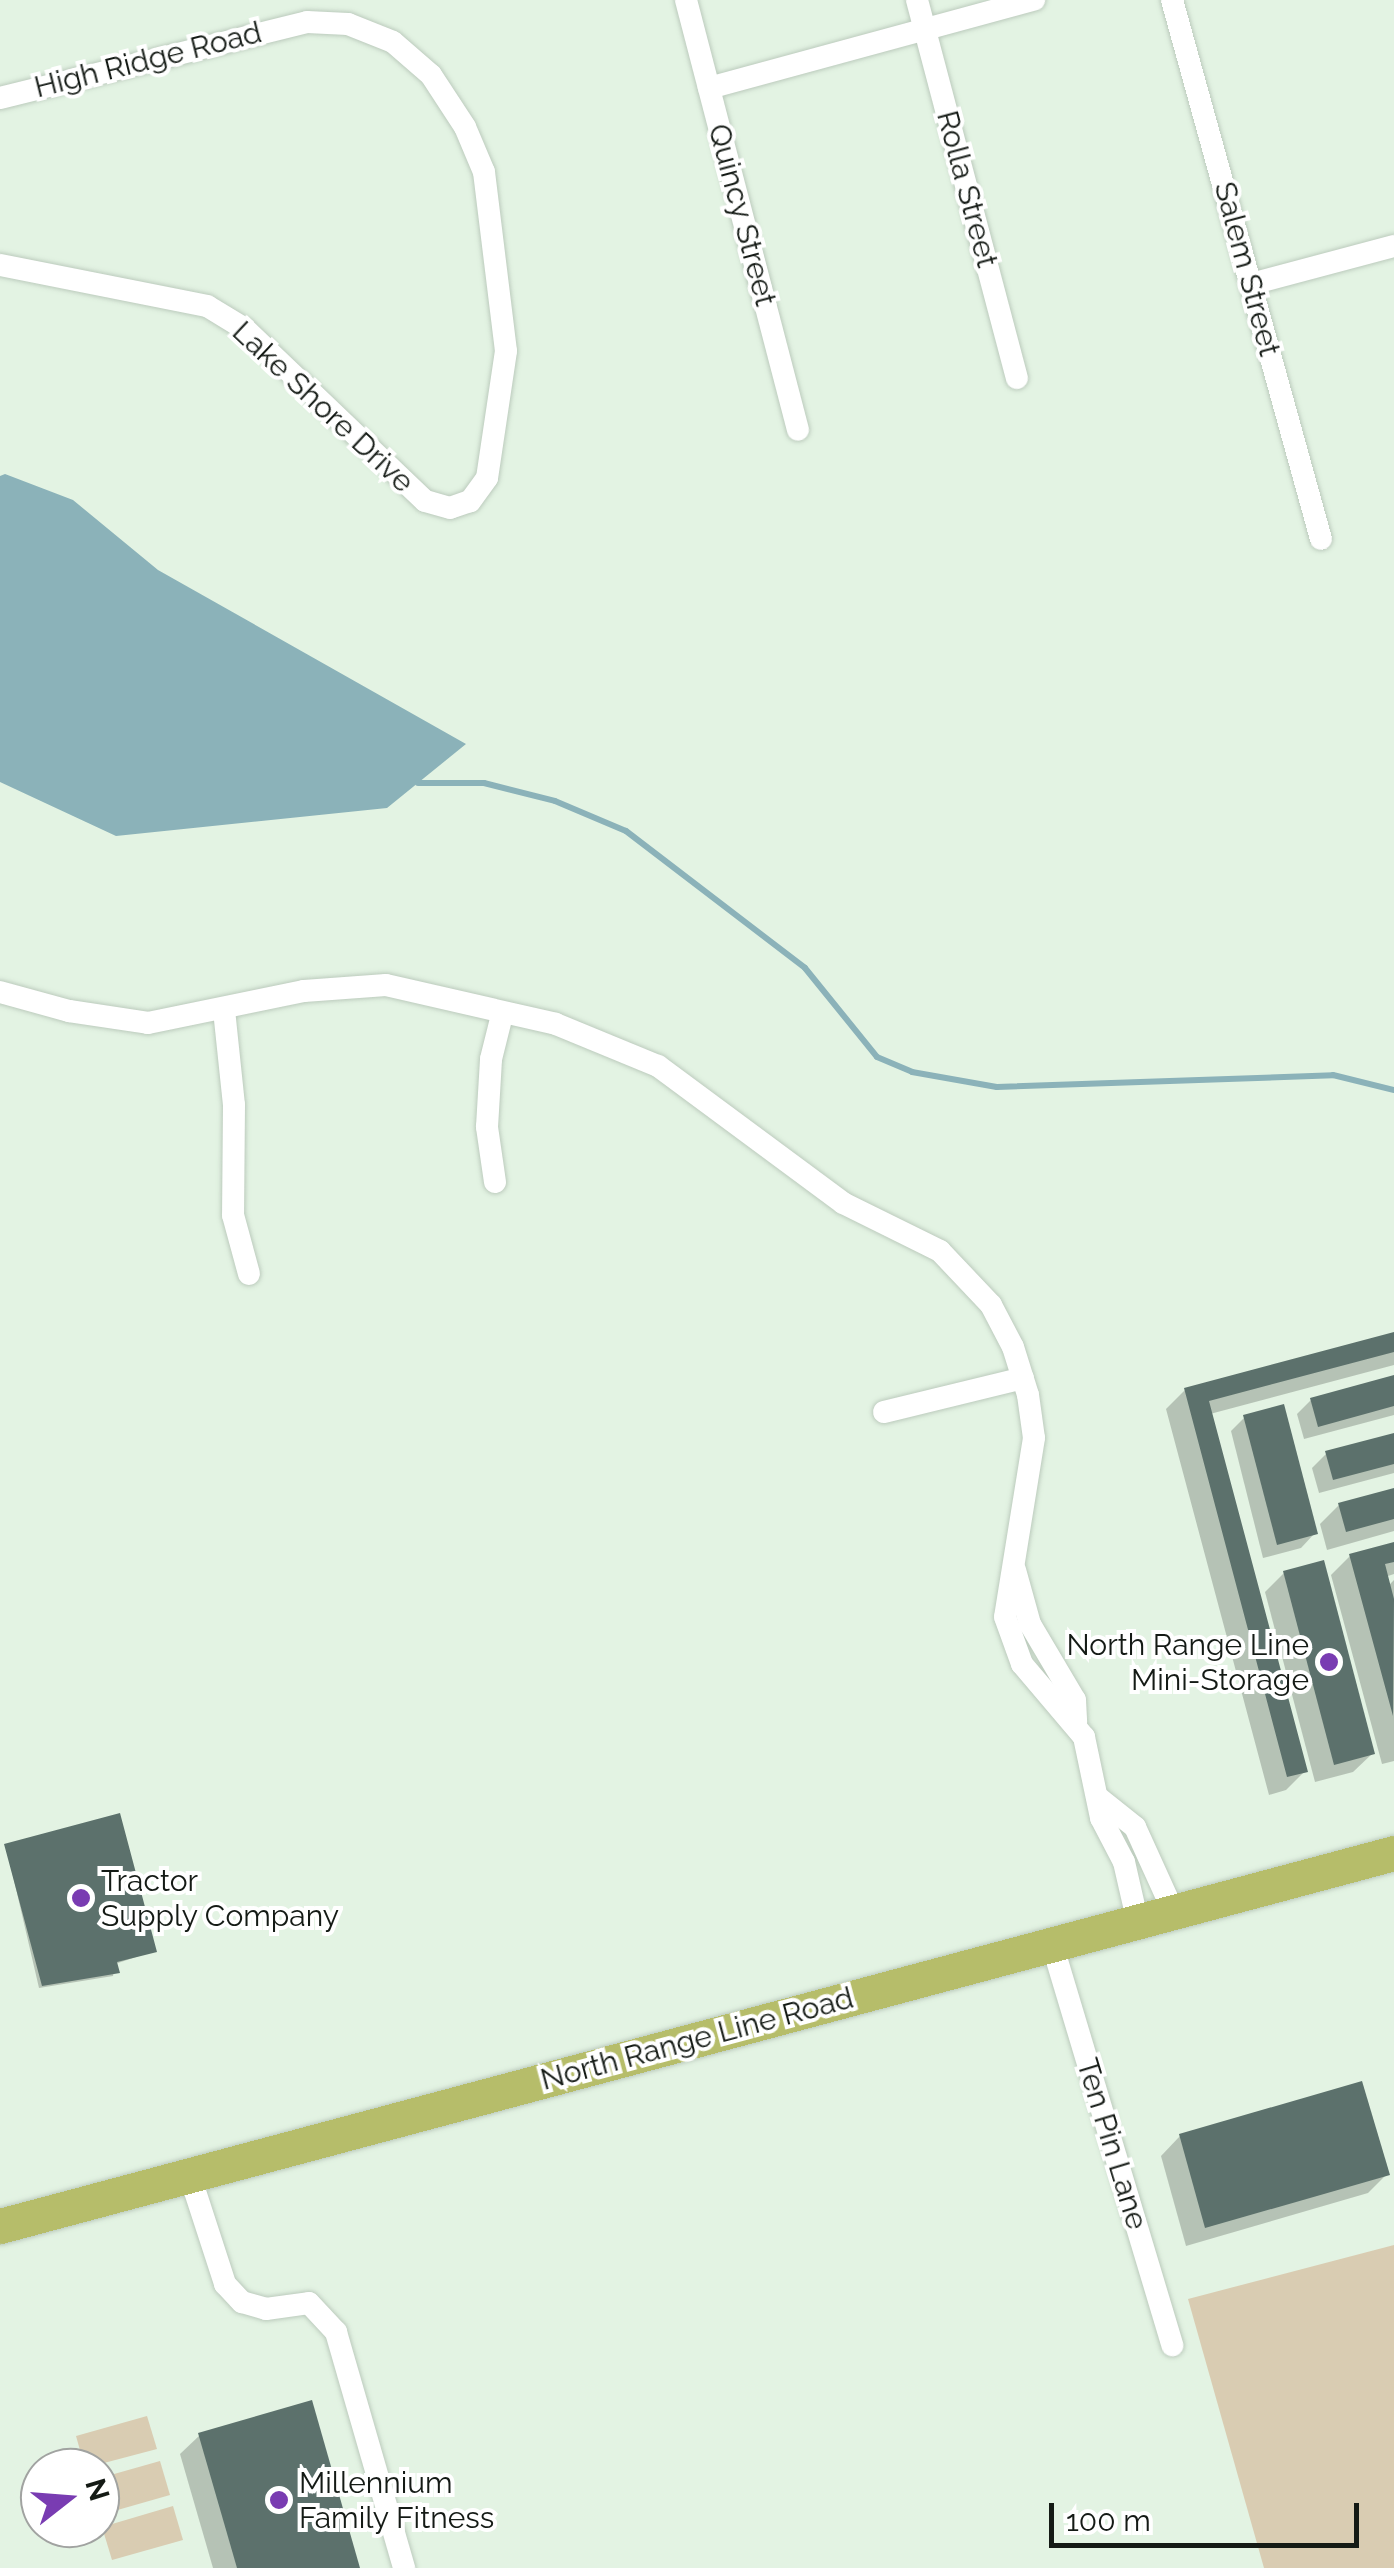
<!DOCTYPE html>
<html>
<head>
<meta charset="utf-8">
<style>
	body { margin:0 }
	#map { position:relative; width:1394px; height:2568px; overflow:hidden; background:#e3f3e3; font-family:Raleway,sans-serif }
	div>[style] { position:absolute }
	.green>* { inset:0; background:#d9ccb2 }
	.water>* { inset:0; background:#8bb2b9 }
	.shadow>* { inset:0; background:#0003 }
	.stream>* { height:6px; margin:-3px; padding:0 3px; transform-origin:3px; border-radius:3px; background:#8bb2b9 }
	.building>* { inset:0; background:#5c716c }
	.roads { filter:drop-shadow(0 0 2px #bccbbd) drop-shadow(0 0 2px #bccbbd) }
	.street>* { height:22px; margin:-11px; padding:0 11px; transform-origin:11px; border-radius:11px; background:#fff }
	.primary>* { height:35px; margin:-17.5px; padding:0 17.5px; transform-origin:17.5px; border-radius:17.5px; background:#b6bd6a }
	.dots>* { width:28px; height:28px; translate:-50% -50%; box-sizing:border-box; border:5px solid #fff; border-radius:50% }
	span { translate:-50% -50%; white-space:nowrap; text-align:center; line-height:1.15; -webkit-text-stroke:8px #fff; paint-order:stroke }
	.street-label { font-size:30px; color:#141a15 }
	.poi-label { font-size:30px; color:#141a15 }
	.right { translate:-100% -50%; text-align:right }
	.left { translate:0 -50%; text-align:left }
	.north { position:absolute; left:20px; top:2448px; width:100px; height:100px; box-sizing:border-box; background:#fff; border:2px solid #a1a3a1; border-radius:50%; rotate:73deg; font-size:28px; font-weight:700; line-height:40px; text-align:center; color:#141a15 }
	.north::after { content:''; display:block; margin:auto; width:35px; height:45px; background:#793cb2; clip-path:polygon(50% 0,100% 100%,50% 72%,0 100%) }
	.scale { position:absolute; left:1049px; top:2503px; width:310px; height:45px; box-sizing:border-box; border:5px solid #141a15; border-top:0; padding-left:12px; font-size:30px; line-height:35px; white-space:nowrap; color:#141a15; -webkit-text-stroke:8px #fff; paint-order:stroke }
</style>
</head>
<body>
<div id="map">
	<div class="green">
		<div style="clip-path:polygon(1394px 2245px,1394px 2568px,1264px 2568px,1188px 2299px)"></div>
		<div style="clip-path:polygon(147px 2416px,157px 2449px,85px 2468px,76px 2436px)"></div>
		<div style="clip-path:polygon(160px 2461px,170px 2495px,100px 2515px,100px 2478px)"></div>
		<div style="clip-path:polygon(173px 2506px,183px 2540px,112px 2560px,102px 2527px)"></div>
	</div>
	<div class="water">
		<div style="clip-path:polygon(5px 474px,73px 500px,158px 570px,466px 744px,387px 808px,116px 836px,0 782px,0 476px)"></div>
	</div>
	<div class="shadow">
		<div style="clip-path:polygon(1394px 1334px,1394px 1365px,1210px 1414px,1305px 1771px,1286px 1790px,1269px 1795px,1166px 1409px,1185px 1390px)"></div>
		<div style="clip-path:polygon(1394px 1378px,1394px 1415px,1304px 1439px,1297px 1414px,1311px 1400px)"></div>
		<div style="clip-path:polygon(1245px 1417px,1315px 1533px,1301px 1548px,1263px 1558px,1231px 1431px)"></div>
		<div style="clip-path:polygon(1394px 1436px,1394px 1473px,1319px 1493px,1312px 1468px,1326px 1454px)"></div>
		<div style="clip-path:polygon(1394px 1491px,1394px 1531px,1327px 1550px,1320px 1524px,1339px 1505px)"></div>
		<div style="clip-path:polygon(1394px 1544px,1394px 1574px,1385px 1577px,1388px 1586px,1394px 1580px,1394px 1761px,1382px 1764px,1331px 1575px,1350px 1556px)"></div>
		<div style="clip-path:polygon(1284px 1573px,1373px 1753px,1353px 1772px,1315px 1782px,1265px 1592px)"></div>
		<div style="clip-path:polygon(6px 1846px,154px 1951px,115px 1964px,113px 1976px,39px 1988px)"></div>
		<div style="clip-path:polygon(1180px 2136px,1387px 2174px,1368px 2193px,1186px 2246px,1161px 2156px)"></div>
		<div style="clip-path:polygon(200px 2435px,358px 2568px,213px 2568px,180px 2454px)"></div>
	</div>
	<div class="stream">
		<div style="left:418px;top:783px;width:66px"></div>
		<div style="left:484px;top:783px;width:73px;rotate:14.2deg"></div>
		<div style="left:555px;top:801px;width:77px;rotate:22.9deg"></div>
		<div style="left:626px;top:831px;width:225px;rotate:37.4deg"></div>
		<div style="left:805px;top:968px;width:114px;rotate:51deg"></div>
		<div style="left:877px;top:1057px;width:38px;rotate:23deg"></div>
		<div style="left:912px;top:1072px;width:86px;rotate:10deg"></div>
		<div style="left:997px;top:1087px;width:336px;rotate:-2deg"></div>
		<div style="left:1333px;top:1075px;width:63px;rotate:13.8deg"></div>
	</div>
	<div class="building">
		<div style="clip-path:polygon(1394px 1332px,1394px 1352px,1209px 1401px,1308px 1772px,1287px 1777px,1184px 1388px)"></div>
		<div style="clip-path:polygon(1394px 1375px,1394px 1406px,1318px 1427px,1310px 1398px)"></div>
		<div style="clip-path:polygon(1284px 1404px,1318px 1534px,1277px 1545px,1243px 1415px)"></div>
		<div style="clip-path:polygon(1394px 1433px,1394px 1464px,1333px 1480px,1325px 1451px)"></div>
		<div style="clip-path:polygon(1394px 1488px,1394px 1519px,1346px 1532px,1338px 1503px)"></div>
		<div style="clip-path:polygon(1394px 1542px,1394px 1562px,1385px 1564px,1394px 1599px,1393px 1716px,1349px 1554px)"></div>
		<div style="clip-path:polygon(1324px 1560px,1375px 1754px,1334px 1765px,1283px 1571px)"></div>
		<div style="clip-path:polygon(120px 1813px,157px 1952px,117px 1962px,120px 1973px,42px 1986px,4px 1844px)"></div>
		<div style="clip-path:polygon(1362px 2081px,1390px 2175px,1205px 2228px,1179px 2134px)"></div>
		<div style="clip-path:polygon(312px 2400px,360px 2568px,237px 2568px,198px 2433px)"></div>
	</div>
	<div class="roads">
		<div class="street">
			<div style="left:686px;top:0;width:444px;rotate:75.4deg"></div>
			<div style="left:917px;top:0;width:391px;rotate:75.2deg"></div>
			<div style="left:1172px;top:0;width:559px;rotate:74.55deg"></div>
			<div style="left:709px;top:88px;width:337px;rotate:-15.2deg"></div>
			<div style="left:0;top:98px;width:316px;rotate:-13.9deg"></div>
			<div style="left:307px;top:22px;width:41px;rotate:2.8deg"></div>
			<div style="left:348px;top:24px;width:48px;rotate:21.8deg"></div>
			<div style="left:393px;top:42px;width:50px;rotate:41deg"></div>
			<div style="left:431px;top:75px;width:62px;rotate:56.8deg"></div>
			<div style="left:465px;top:127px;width:49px;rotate:67.1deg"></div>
			<div style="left:484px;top:172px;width:180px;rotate:83deg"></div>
			<div style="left:506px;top:351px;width:128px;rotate:98.5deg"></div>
			<div style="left:487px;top:478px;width:29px;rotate:126deg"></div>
			<div style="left:470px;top:501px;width:21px;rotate:161deg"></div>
			<div style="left:450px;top:508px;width:26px;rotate:-164deg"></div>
			<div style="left:425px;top:501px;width:249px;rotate:-136.3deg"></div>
			<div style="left:245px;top:329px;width:44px;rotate:-148.8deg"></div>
			<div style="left:207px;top:306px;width:211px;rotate:-168.8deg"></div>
			<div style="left:1251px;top:284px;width:148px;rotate:-14.9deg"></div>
			<div style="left:0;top:992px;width:72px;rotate:15.4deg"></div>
			<div style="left:69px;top:1011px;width:80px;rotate:8.6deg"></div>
			<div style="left:148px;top:1023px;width:159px;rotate:-11.6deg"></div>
			<div style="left:304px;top:991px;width:82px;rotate:-4.2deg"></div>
			<div style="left:386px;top:985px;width:174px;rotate:12.9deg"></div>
			<div style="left:556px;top:1024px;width:110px;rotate:22.4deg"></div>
			<div style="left:658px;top:1066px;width:230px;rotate:36.5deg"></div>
			<div style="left:843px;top:1203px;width:108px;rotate:26.3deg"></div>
			<div style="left:940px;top:1251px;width:74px;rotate:46.6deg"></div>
			<div style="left:991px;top:1305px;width:47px;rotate:62.4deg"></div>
			<div style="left:1013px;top:1347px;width:50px;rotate:72.6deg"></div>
			<div style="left:1028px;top:1395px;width:43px;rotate:82.1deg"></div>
			<div style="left:1034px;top:1438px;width:181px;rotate:99.2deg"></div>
			<div style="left:1005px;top:1617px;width:50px;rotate:70.1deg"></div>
			<div style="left:1022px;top:1664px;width:96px;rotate:49.7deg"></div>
			<div style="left:1084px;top:1737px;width:83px;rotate:78.1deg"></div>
			<div style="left:1101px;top:1818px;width:50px;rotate:62.4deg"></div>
			<div style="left:1124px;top:1862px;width:63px;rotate:77.1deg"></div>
			<div style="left:224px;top:1010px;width:96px;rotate:84deg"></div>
			<div style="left:234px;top:1105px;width:110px;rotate:90.5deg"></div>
			<div style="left:233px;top:1215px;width:61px;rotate:74.8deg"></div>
			<div style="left:495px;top:1182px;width:56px;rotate:-98.3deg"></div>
			<div style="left:487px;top:1127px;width:68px;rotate:-86.6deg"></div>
			<div style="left:491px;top:1059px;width:45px;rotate:-76deg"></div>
			<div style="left:884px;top:1412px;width:143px;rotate:-13.7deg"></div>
			<div style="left:1015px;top:1570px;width:56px;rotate:74.5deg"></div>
			<div style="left:1030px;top:1624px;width:88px;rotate:59.4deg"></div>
			<div style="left:1075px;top:1700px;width:22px;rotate:87deg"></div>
			<div style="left:1100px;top:1799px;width:45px;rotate:38.7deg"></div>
			<div style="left:1135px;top:1827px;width:94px;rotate:65.6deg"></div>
			<div style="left:1052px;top:1944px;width:419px;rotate:73.3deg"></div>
			<div style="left:190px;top:2176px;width:114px;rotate:72deg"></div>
			<div style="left:225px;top:2284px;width:25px;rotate:47deg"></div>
			<div style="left:242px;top:2302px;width:25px;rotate:16deg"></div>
			<div style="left:266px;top:2309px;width:43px;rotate:-7.9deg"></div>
			<div style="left:309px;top:2303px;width:40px;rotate:47deg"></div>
			<div style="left:336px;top:2332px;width:246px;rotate:73.9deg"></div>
		</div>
		<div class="primary">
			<div style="left:0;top:2226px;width:1443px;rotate:-14.98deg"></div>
		</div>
	</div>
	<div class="dots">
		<div style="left:1329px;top:1662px;background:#793cb2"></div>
		<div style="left:81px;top:1898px;background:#793cb2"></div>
		<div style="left:279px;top:2500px;background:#793cb2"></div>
	</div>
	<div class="street-label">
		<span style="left:148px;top:60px;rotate:-14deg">High Ridge Road</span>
		<span style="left:967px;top:189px;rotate:75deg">Rolla Street</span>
		<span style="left:742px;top:215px;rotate:75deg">Quincy Street</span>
		<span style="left:1247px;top:269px;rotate:75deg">Salem Street</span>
		<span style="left:323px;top:407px;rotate:43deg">Lake Shore Drive</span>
		<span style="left:697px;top:2039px;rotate:-15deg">North Range Line Road</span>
		<span style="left:1112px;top:2144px;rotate:73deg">Ten Pin Lane</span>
	</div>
	<div class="poi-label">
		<span class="right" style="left:1309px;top:1662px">North Range Line<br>Mini-Storage</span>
		<span class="left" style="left:101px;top:1898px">Tractor<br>Supply Company</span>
		<span class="left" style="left:299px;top:2500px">Millennium<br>Family Fitness</span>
	</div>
	<div class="north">N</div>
	<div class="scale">100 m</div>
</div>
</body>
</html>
